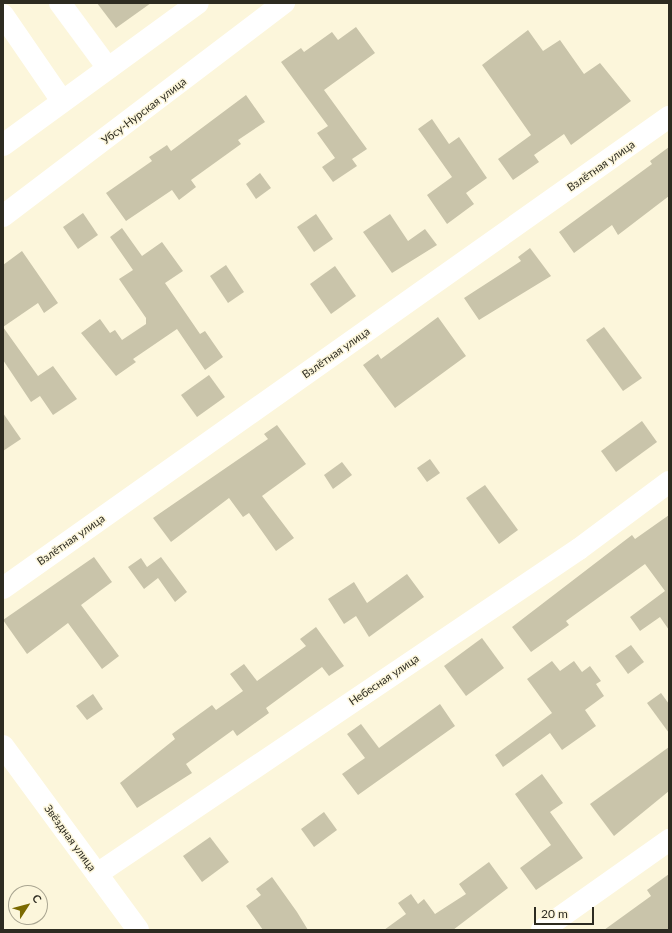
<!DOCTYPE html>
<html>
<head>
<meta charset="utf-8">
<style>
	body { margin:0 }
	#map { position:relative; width:672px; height:933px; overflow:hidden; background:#fcf6db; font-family:Lato,sans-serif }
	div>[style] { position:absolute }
	.building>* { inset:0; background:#c9c4aa }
	.minor>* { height:22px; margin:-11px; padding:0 11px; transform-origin:11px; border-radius:11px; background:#fff }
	span { translate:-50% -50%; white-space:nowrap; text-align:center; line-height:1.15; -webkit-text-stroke:3px #fcf6db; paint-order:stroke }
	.street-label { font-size:11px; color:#2d2b21 }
	.frame { position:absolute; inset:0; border:4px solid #2d2b21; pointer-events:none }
	.north { position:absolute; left:8px; top:885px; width:40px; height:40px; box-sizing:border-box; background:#fcf6db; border:1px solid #a9a591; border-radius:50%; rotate:54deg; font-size:11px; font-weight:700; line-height:16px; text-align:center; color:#2d2b21 }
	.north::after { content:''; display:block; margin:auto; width:14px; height:18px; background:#7b6a01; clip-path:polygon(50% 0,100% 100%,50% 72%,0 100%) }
	.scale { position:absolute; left:534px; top:907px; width:60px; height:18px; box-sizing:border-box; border:2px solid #2d2b21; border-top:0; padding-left:5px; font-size:12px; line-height:14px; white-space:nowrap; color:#2d2b21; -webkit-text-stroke:3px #fcf6db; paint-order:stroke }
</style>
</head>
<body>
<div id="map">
	<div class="building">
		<div style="clip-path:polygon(97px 3px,151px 3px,116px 28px)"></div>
		<div style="clip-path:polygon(356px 27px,375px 53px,324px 90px,367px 149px,352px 159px,357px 166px,333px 182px,322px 167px,335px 158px,317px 133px,328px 126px,281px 62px,301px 48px,304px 52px,332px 32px,338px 40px)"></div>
		<div style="clip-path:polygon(528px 30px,543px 51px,560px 40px,584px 74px,600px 63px,631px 101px,571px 145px,564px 134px,534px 155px,539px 162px,513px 180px,498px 159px,531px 135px,482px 65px)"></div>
		<div style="clip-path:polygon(246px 95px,265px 122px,238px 140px,241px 144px,191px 180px,196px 187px,179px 200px,172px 190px,126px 221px,106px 193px,152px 161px,149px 157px,167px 145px,171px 151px)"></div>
		<div style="clip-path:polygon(432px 119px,449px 144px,459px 137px,487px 178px,466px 193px,474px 204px,447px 224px,427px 195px,452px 177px,418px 129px)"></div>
		<div style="clip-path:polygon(669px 147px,669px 196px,618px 235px,612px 225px,574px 253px,559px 232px,652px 164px,650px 161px)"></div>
		<div style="clip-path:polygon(260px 173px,271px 188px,256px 199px,246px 184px)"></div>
		<div style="clip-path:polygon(83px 213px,98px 235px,78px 249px,63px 227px)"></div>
		<div style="clip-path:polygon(316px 214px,333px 239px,314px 252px,297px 227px)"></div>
		<div style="clip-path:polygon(390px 214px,408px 241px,425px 229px,437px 245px,392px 273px,363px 232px)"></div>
		<div style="clip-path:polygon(122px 228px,142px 256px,162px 242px,183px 271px,165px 283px,200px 334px,205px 331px,223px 357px,205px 370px,177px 329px,133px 359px,136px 362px,116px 376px,81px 333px,100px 319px,110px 333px,115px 330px,122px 340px,146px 324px,146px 318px,119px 279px,133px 270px,110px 237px)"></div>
		<div style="clip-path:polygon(530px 248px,551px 276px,479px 320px,464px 298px,521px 261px,518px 257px)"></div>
		<div style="clip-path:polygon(22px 251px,58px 303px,44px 313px,38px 303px,3px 327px,38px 376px,53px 366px,77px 399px,53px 415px,40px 396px,31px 402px,3px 360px,3px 265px)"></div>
		<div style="clip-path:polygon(226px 265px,244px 292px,228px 303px,210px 276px)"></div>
		<div style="clip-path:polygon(335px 266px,356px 296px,331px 314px,310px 284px)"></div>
		<div style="clip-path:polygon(438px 317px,466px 356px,395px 408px,363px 365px,378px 354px,381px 359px)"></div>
		<div style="clip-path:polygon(604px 327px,642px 378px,623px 391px,586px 340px)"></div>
		<div style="clip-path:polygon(209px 375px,225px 397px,197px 417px,181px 395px)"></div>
		<div style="clip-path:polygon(3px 413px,21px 439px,3px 451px)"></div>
		<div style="clip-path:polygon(642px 421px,657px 442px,616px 472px,601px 451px)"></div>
		<div style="clip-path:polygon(277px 425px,306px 464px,262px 496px,294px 538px,276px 551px,249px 513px,243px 517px,229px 498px,171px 542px,153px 518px,268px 439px,264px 434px)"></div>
		<div style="clip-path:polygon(430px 459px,440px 473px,427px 482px,417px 468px)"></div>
		<div style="clip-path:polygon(342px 462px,352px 475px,333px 489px,324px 475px)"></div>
		<div style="clip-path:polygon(485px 485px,518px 530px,499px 544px,466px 498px)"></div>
		<div style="clip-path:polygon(669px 515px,669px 630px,660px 617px,640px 631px,630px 617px,665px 591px,645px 564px,566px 621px,569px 625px,531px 652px,512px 627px,632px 535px,635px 539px)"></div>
		<div style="clip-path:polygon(94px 557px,112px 582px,81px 605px,119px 656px,102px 669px,68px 623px,27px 654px,3px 620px)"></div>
		<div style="clip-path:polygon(161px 557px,187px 592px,175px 602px,158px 578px,144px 589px,128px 567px,141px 558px,147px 567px)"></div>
		<div style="clip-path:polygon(407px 574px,424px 597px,369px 637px,356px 616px,344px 624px,328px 599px,354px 582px,367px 603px)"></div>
		<div style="clip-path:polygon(316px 627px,344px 666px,329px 676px,322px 667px,266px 708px,269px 713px,237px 736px,233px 730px,186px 764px,192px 773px,137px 808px,120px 783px,175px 739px,172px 734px,212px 705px,216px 710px,243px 691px,230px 674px,244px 664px,257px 681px,306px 646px,300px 639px)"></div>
		<div style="clip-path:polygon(482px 638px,504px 668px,466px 696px,444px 666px)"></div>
		<div style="clip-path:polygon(631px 645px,644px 662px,628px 674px,615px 656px)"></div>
		<div style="clip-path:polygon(552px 661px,560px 671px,574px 661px,582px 672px,590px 666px,601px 681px,596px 684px,604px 696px,585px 710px,596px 726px,562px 750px,550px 733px,503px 767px,495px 755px,552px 713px,527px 679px)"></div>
		<div style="clip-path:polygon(661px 693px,669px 704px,669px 733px,647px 703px)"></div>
		<div style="clip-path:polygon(93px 694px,103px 709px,87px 720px,76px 706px)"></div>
		<div style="clip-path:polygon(440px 704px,455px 726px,358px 795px,342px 774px,365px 758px,347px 734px,361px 724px,379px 748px)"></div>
		<div style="clip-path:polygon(669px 747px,669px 791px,614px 836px,590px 804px)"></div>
		<div style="clip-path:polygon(542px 774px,563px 803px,550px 812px,583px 858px,536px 890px,520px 868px,551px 845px,515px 794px)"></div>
		<div style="clip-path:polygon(324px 812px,337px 830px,314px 847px,301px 829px)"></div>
		<div style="clip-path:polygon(210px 837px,229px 862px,202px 882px,183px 856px)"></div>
		<div style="clip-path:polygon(489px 862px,508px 888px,453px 930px,384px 930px,406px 914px,398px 903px,411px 894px,418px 904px,424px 899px,435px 914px,466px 894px,459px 884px)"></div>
		<div style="clip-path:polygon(669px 874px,669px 930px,604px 930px,651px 896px,647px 890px)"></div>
		<div style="clip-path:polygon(272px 877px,297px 912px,308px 930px,263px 930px,246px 906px,261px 895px,256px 889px)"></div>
	</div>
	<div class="minor">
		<div style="left:60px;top:3px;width:81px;rotate:53.6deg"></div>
		<div style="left:3px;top:15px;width:104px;rotate:55.5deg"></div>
		<div style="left:3px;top:145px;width:241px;rotate:-36.1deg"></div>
		<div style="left:3px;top:216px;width:353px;rotate:-37.2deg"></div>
		<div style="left:3px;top:588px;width:816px;rotate:-35.27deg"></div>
		<div style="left:3px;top:746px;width:228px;rotate:53.7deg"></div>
		<div style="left:97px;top:874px;width:581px;rotate:-33.99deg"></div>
		<div style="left:579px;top:549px;width:112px;rotate:-36.7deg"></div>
		<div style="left:542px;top:930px;width:156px;rotate:-35.3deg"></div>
	</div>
	<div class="street-label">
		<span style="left:144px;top:111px;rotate:-37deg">Убсу-Нурская улица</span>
		<span style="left:601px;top:166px;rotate:-35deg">Взлётная улица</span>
		<span style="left:336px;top:353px;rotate:-35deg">Взлётная улица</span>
		<span style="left:71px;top:540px;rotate:-35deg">Взлётная улица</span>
		<span style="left:384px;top:680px;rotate:-34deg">Небесная улица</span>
		<span style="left:70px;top:838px;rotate:54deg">Звёздная улица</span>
	</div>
	<div class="frame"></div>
	<div class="north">С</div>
	<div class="scale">20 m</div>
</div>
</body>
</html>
